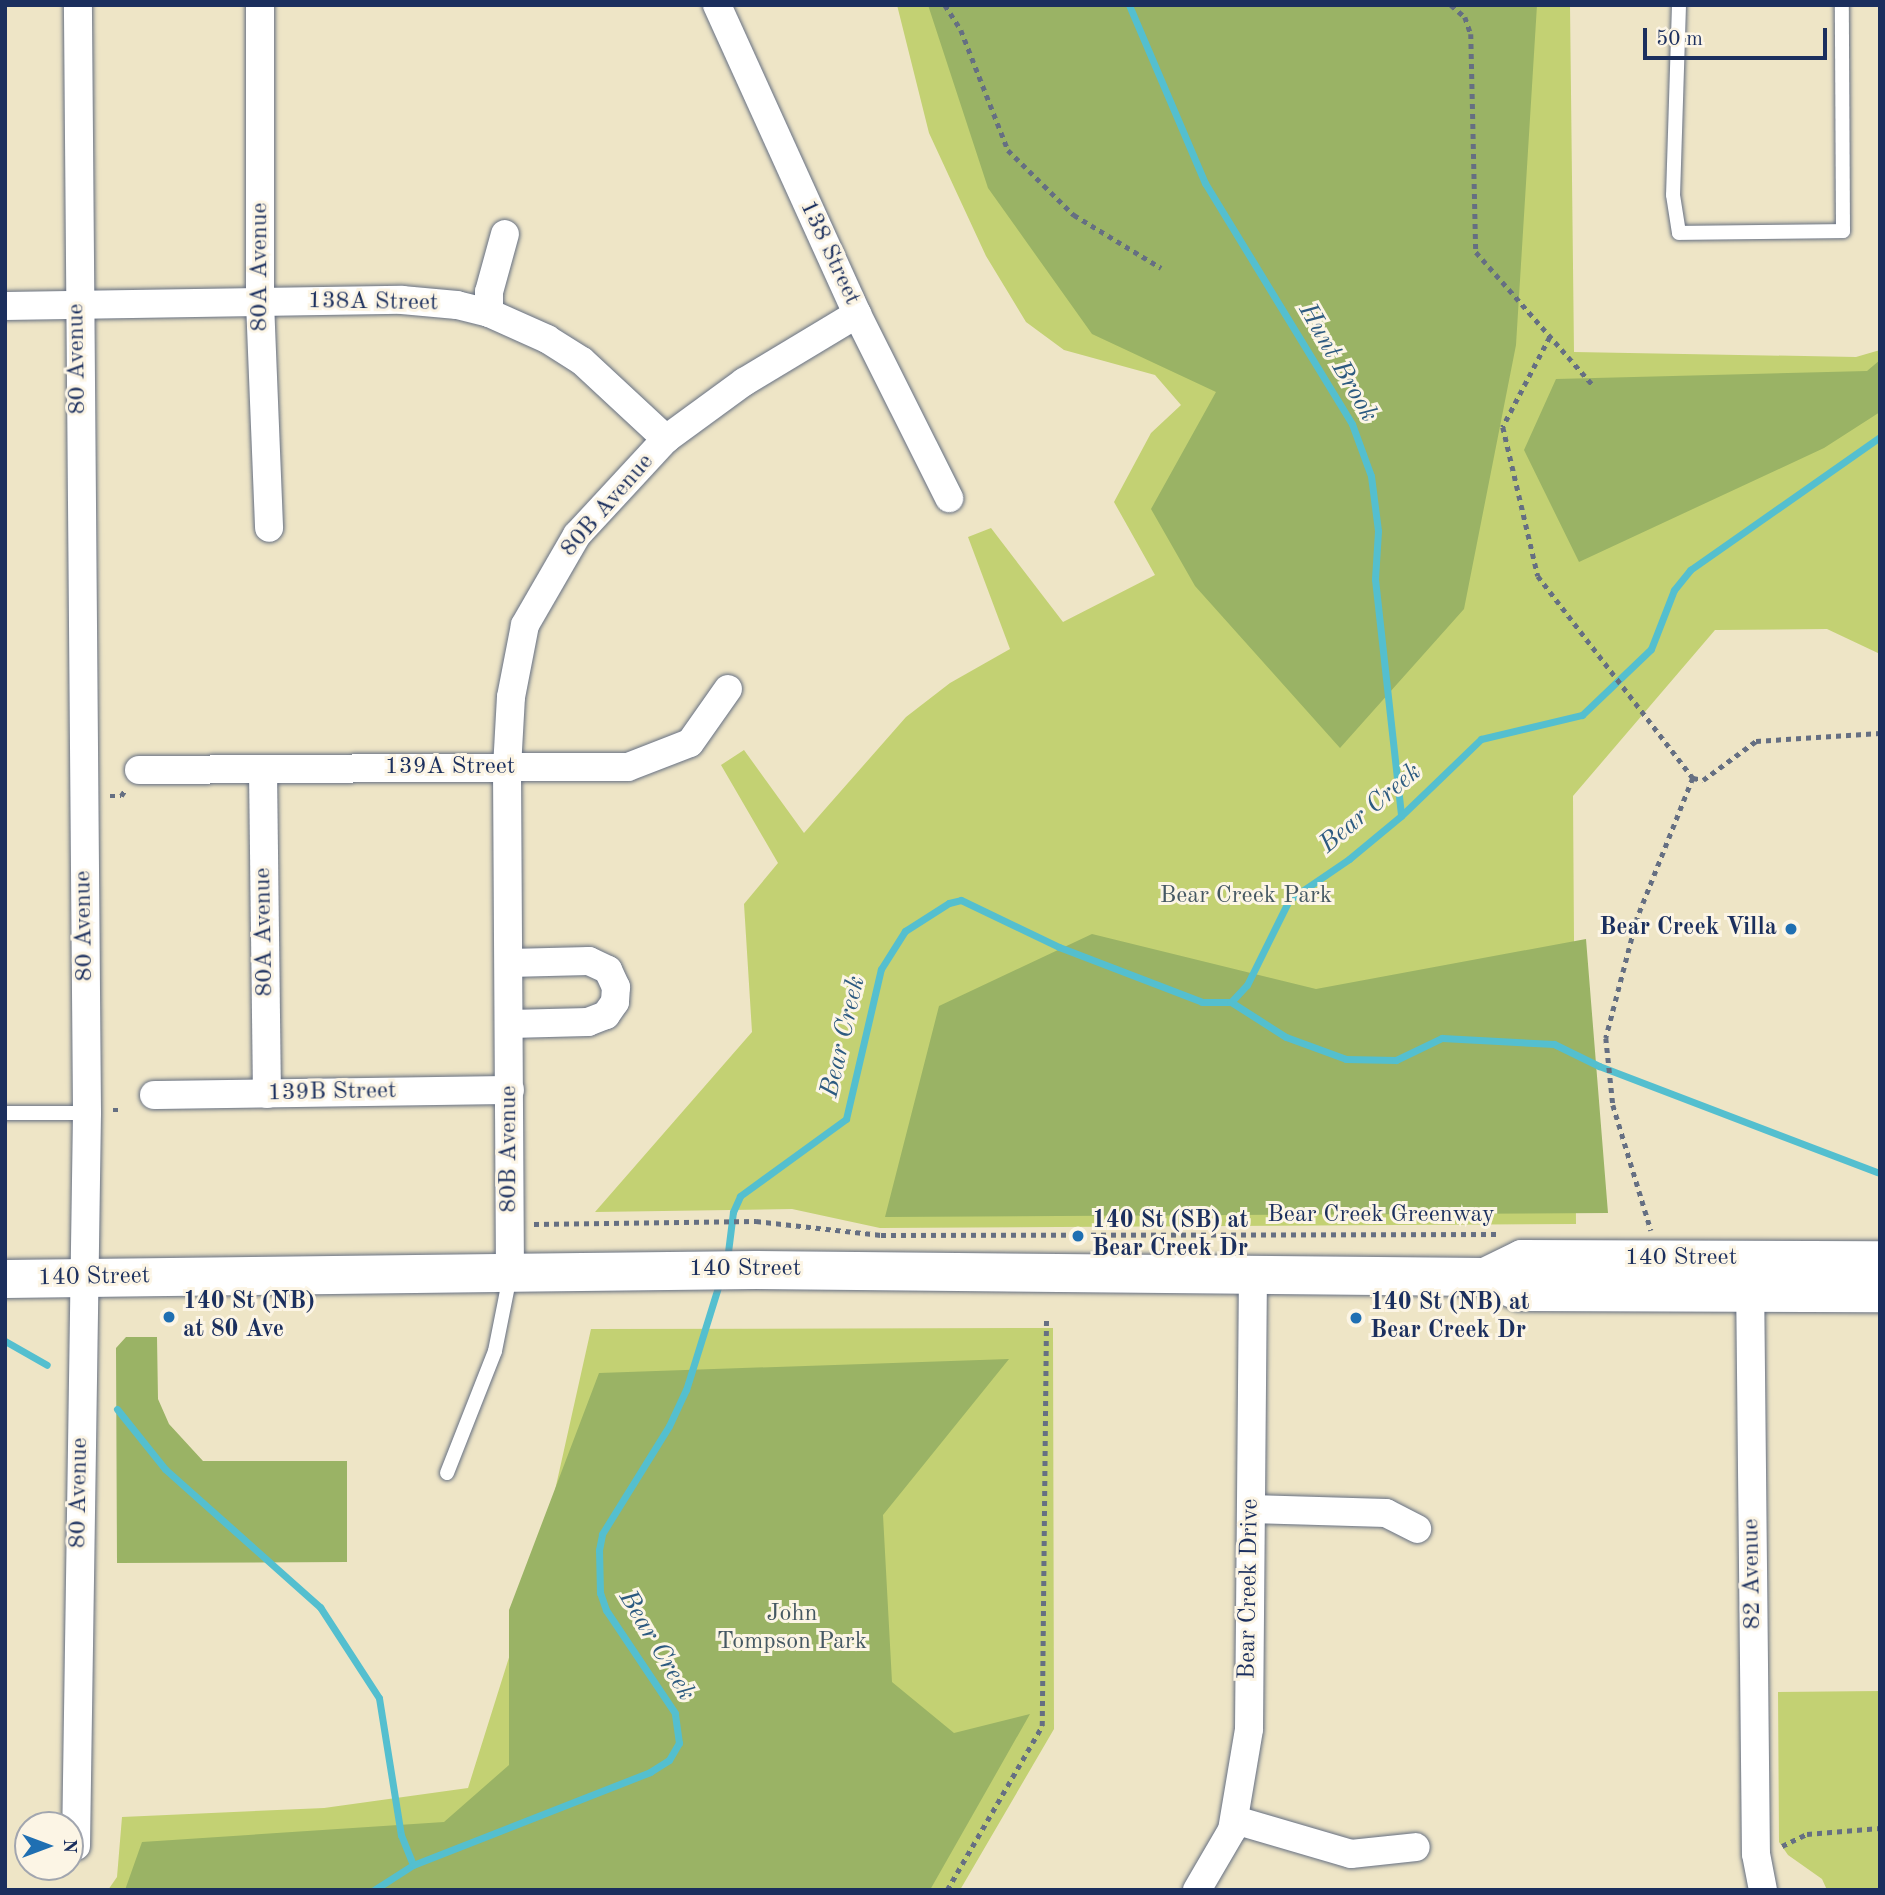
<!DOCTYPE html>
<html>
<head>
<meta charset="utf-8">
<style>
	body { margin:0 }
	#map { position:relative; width:1885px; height:1895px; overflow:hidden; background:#eee5c6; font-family:"Old Standard TT",serif }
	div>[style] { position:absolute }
	.green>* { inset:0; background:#c3d173 }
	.forest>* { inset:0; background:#9ab365 }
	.stream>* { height:7px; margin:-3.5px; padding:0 3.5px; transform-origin:3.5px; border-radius:3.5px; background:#54bfcf }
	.path>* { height:4.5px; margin-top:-2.25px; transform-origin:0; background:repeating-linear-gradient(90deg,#656f82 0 5px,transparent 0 10px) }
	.roads { filter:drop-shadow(0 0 2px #656f82) drop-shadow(0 0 2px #656f82) }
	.service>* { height:14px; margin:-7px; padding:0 7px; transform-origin:7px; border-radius:7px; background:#fff }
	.minor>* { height:28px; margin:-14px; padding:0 14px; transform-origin:14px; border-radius:14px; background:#fff }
	.secondary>* { height:38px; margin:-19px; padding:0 19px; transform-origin:19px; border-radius:19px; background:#fff }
	.dots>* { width:19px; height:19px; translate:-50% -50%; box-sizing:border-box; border:4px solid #fcf5e5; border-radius:50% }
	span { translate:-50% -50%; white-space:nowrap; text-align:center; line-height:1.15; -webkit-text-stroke:6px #fcf5e5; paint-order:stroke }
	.street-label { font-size:24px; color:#1b2f5e }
	.park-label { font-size:24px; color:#455863 }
	.poi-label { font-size:24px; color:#1b2f5e; font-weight:700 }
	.right { translate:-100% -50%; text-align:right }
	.left { translate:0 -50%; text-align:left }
	.water-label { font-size:26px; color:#2c5a80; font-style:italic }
	.frame { position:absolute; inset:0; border:7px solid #1b2f5e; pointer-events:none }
	.north { position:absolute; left:14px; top:1811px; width:70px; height:70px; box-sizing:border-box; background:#fcf5e5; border:2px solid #a2a6af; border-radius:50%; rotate:90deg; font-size:19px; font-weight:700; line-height:28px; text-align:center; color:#1b2f5e }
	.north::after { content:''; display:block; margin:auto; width:24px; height:32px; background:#1f6fb2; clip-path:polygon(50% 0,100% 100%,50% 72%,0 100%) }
	.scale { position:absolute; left:1643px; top:28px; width:184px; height:32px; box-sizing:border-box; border:4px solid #1b2f5e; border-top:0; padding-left:9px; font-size:21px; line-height:24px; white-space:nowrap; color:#1b2f5e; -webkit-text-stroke:5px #fcf5e5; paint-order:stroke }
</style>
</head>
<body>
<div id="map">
	<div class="green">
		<div style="clip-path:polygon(897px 5px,1570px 5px,1574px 352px,1856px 357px,1880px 350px,1880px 654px,1827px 629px,1715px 630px,1573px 796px,1576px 1224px,880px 1228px,792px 1209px,595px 1212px,752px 1032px,744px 904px,778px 863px,721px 765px,744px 750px,804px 833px,906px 717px,950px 683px,1010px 649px,968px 537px,991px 528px,1063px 622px,1155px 575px,1114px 502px,1151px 433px,1181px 405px,1155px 375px,1064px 350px,1026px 322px,986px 256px,929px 133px)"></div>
		<div style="clip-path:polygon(1053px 1328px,1054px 1729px,960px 1890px,108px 1890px,117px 1877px,122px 1817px,324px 1808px,468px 1788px,539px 1562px,591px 1329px)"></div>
		<div style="clip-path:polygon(1880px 1691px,1880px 1890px,1827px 1890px,1822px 1879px,1788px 1855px,1779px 1842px,1778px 1692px)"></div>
	</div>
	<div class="forest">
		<div style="clip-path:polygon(928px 5px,1537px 5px,1516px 345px,1464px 609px,1340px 748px,1195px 586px,1151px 509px,1216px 392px,1092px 334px,988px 188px)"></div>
		<div style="clip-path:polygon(1880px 360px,1880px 412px,1824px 448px,1579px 562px,1524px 450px,1556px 379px,1867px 371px)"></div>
		<div style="clip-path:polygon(1092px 934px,1316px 989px,1586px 939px,1608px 1213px,885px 1217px,939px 1006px)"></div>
		<div style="clip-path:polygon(126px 1337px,157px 1337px,158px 1399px,169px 1424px,203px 1461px,347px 1461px,347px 1562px,117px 1563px,116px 1348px)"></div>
		<div style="clip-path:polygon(1009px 1359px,883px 1515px,892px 1682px,954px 1733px,1030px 1714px,930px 1890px,125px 1890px,142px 1842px,444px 1822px,509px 1765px,509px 1610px,599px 1373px)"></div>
	</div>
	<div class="stream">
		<div style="left:1129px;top:5px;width:194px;rotate:66.9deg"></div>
		<div style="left:1205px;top:183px;width:282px;rotate:58.6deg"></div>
		<div style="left:1352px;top:424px;width:55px;rotate:69.9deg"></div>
		<div style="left:1371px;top:476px;width:55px;rotate:82.7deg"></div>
		<div style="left:1378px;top:531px;width:48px;rotate:93.6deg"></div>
		<div style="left:1375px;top:579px;width:238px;rotate:83.7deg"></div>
		<div style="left:1231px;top:1002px;width:65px;rotate:32.5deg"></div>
		<div style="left:1286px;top:1037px;width:64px;rotate:20.1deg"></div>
		<div style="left:1346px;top:1059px;width:50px;rotate:1.1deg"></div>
		<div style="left:1396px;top:1060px;width:51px;rotate:-25.6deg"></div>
		<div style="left:1442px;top:1038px;width:112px;rotate:3.1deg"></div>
		<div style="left:1554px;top:1044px;width:50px;rotate:26.1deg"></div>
		<div style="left:1599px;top:1066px;width:298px;rotate:20.9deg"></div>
		<div style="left:727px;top:1260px;width:48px;rotate:-82.9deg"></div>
		<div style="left:733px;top:1212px;width:17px;rotate:-66deg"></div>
		<div style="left:740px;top:1196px;width:131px;rotate:-36deg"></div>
		<div style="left:846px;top:1119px;width:154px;rotate:-76.9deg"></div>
		<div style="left:881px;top:969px;width:45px;rotate:-57.7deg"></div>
		<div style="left:905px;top:931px;width:52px;rotate:-32.5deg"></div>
		<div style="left:949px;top:903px;width:12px;rotate:-14deg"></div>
		<div style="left:961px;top:900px;width:109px;rotate:25.6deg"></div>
		<div style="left:1059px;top:947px;width:153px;rotate:21deg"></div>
		<div style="left:1202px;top:1002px;width:29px"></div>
		<div style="left:1231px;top:1002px;width:23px;rotate:-47deg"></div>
		<div style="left:1247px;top:985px;width:95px;rotate:-63.7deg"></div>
		<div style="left:1289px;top:900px;width:73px;rotate:-34.3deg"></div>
		<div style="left:1349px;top:859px;width:67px;rotate:-39.6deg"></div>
		<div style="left:1401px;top:816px;width:111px;rotate:-43.9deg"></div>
		<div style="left:1481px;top:739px;width:104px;rotate:-13.4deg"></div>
		<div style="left:1582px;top:715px;width:95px;rotate:-43.7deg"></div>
		<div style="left:1651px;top:649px;width:63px;rotate:-68.7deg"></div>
		<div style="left:1674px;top:590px;width:26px;rotate:-51deg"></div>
		<div style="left:1690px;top:570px;width:232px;rotate:-35deg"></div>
		<div style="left:5px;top:1341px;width:48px;rotate:29.7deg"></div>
		<div style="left:117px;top:1409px;width:77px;rotate:51.3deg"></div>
		<div style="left:165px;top:1469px;width:208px;rotate:41.7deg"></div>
		<div style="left:320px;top:1607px;width:108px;rotate:57deg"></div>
		<div style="left:379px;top:1698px;width:139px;rotate:80.9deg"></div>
		<div style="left:401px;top:1835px;width:32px;rotate:68deg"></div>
		<div style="left:374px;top:1890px;width:46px;rotate:-32.7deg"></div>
		<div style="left:413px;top:1865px;width:255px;rotate:-21.4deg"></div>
		<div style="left:650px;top:1772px;width:22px;rotate:-32deg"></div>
		<div style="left:669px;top:1760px;width:20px;rotate:-60deg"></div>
		<div style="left:679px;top:1743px;width:30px;rotate:-98deg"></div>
		<div style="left:675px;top:1713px;width:124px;rotate:-123.8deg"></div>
		<div style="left:606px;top:1610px;width:18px;rotate:-109deg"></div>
		<div style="left:600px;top:1593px;width:43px;rotate:-91.3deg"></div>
		<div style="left:599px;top:1550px;width:16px;rotate:-79deg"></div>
		<div style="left:602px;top:1534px;width:127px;rotate:-58.2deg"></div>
		<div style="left:669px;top:1426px;width:40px;rotate:-65deg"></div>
		<div style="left:686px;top:1390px;width:114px;rotate:-72.7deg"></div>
	</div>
	<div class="path">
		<div style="left:945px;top:5px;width:30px;rotate:57deg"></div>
		<div style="left:961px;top:30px;width:129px;rotate:68.6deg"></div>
		<div style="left:1008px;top:150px;width:93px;rotate:44.6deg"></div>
		<div style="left:1074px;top:215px;width:102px;rotate:31.3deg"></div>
		<div style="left:1451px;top:5px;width:18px;rotate:41deg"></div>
		<div style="left:1465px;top:17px;width:18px;rotate:71deg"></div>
		<div style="left:1471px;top:34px;width:218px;rotate:88.7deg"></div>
		<div style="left:1476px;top:252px;width:177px;rotate:48.7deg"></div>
		<div style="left:1550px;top:337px;width:102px;rotate:117.6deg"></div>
		<div style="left:1503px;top:427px;width:153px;rotate:76.8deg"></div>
		<div style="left:1538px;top:576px;width:255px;rotate:52.5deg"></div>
		<div style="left:1693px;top:778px;width:152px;rotate:111.7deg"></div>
		<div style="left:1637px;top:919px;width:123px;rotate:104.6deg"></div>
		<div style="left:1606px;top:1038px;width:67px;rotate:84deg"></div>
		<div style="left:1613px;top:1105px;width:131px;rotate:73.1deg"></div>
		<div style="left:1693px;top:778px;width:10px;rotate:11deg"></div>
		<div style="left:1703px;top:780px;width:66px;rotate:-36.3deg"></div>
		<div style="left:1756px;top:741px;width:124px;rotate:-3.7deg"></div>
		<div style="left:110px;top:796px;width:11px"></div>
		<div style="left:121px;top:796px;width:7px;rotate:-56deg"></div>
		<div style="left:113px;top:1110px;width:8px"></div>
		<div style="left:534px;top:1224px;width:222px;rotate:-0.8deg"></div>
		<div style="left:756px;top:1221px;width:126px;rotate:6.4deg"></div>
		<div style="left:881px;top:1235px;width:620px;rotate:-0.09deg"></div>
		<div style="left:1782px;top:1846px;width:28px;rotate:-26deg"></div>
		<div style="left:1807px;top:1834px;width:73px;rotate:-4.7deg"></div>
		<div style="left:947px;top:1890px;width:190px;rotate:-59.9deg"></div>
		<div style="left:1042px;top:1726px;width:408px;rotate:-89.4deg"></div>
	</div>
	<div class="roads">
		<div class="service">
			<div style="left:1679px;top:5px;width:190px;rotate:91.8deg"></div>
			<div style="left:1673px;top:195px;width:38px;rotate:81deg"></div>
			<div style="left:1679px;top:233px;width:164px;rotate:-0.7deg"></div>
			<div style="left:1843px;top:231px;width:226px;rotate:-90.3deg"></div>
			<div style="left:5px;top:1113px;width:82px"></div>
			<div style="left:447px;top:1473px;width:131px;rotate:-68.5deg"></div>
			<div style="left:495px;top:1351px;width:76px;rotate:-78.7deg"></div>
		</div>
		<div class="minor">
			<div style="left:260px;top:5px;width:297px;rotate:90deg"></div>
			<div style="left:260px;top:302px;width:226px;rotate:87.7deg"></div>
			<div style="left:717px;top:5px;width:339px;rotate:65.6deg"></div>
			<div style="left:857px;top:314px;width:206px;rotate:63.4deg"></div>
			<div style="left:5px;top:306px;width:397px;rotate:-0.9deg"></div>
			<div style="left:402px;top:300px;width:55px;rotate:5.2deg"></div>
			<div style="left:457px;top:305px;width:33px;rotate:14deg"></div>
			<div style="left:489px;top:313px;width:64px;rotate:24.1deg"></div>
			<div style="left:547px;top:339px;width:41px;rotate:32.2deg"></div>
			<div style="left:582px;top:361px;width:115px;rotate:42.9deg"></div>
			<div style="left:489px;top:313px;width:21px;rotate:-90deg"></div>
			<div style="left:489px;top:292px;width:60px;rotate:-74.6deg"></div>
			<div style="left:139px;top:770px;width:489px;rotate:-0.4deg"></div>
			<div style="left:628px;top:767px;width:66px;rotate:-21.2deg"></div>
			<div style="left:690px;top:743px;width:66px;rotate:-54.9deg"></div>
			<div style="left:263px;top:770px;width:324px;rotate:89.3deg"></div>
			<div style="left:509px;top:963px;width:80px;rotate:-1.4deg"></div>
			<div style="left:589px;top:961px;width:21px;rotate:25deg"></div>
			<div style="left:608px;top:970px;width:19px;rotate:65deg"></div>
			<div style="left:616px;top:987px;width:15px;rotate:94deg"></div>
			<div style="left:615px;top:1002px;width:16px;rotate:125deg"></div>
			<div style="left:606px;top:1015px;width:19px;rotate:159deg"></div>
			<div style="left:588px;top:1022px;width:78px;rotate:178.5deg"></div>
			<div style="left:154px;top:1095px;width:356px;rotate:-0.8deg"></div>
			<div style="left:510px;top:1275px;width:507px;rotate:-90.34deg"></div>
			<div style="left:507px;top:768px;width:71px;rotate:-86.8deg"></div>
			<div style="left:511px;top:697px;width:73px;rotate:-79deg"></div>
			<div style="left:525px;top:625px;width:104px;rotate:-60deg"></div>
			<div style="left:577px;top:535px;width:131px;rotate:-47.2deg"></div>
			<div style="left:666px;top:439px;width:97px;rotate:-36.2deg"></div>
			<div style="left:744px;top:382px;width:132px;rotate:-31deg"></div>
			<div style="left:1750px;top:1275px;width:579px;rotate:89.41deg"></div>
			<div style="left:1756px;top:1854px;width:37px;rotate:79deg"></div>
			<div style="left:1251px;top:1509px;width:135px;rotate:1.7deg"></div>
			<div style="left:1386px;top:1513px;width:35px;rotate:27deg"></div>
			<div style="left:1235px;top:1820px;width:121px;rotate:16.3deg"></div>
			<div style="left:1351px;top:1854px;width:65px;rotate:-6.1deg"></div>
			<div style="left:76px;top:1846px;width:733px;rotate:-89.14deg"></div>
			<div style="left:87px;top:1113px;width:1108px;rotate:-90.47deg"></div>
			<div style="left:1197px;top:1890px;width:69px;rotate:-59.7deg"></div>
			<div style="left:1232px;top:1830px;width:102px;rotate:-80.4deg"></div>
			<div style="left:1249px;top:1729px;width:451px;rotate:-89.5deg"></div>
		</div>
		<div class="secondary">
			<div style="left:1485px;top:1277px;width:41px;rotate:-25.9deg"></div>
			<div style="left:1522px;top:1259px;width:358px;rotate:0.2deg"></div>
			<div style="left:5px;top:1279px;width:751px;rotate:-0.69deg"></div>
			<div style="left:756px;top:1270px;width:729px;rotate:0.55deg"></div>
			<div style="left:1485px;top:1277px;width:38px;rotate:23deg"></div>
			<div style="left:1520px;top:1292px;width:360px;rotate:0.2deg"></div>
		</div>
	</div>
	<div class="dots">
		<div style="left:1791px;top:929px;background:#1f6fb2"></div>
		<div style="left:1078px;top:1236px;background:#1f6fb2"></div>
		<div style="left:169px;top:1317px;background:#1f6fb2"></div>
		<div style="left:1356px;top:1318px;background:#1f6fb2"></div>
	</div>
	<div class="street-label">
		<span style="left:829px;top:253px;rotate:65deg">138 Street</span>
		<span style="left:261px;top:267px;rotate:-90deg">80A Avenue</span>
		<span style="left:373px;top:303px;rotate:1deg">138A Street</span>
		<span style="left:78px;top:359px;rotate:-91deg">80 Avenue</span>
		<span style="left:608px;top:506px;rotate:-49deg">80B Avenue</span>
		<span style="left:450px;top:768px">139A Street</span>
		<span style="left:85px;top:926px;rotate:-91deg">80 Avenue</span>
		<span style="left:265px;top:932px;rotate:-91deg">80A Avenue</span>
		<span style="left:332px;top:1093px;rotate:-1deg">139B Street</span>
		<span style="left:510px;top:1149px;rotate:-90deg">80B Avenue</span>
		<span style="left:1381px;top:1216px">Bear Creek Greenway</span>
		<span style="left:1681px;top:1259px">140 Street</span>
		<span style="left:745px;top:1270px">140 Street</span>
		<span style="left:94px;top:1278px;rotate:-1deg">140 Street</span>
		<span style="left:80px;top:1493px;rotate:-89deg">80 Avenue</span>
		<span style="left:1753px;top:1574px;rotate:-91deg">82 Avenue</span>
		<span style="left:1250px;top:1589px;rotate:-89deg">Bear Creek Drive</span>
	</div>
	<div class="park-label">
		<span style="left:1246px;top:897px">Bear Creek Park</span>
		<span style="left:792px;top:1629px">John<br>Tompson Park</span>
	</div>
	<div class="poi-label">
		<span class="right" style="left:1777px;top:929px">Bear Creek Villa</span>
		<span class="left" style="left:1092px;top:1236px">140 St (SB) at<br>Bear Creek Dr</span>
		<span class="left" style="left:183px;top:1317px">140 St (NB)<br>at 80 Ave</span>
		<span class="left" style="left:1370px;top:1318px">140 St (NB) at<br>Bear Creek Dr</span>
	</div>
	<div class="water-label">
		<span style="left:1337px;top:363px;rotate:60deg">Hunt Brook</span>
		<span style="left:1371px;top:809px;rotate:-40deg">Bear Creek</span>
		<span style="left:844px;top:1037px;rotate:-77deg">Bear Creek</span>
		<span style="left:656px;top:1646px;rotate:59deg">Bear Creek</span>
	</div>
	<div class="frame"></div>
	<div class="north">N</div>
	<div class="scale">50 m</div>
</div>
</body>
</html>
